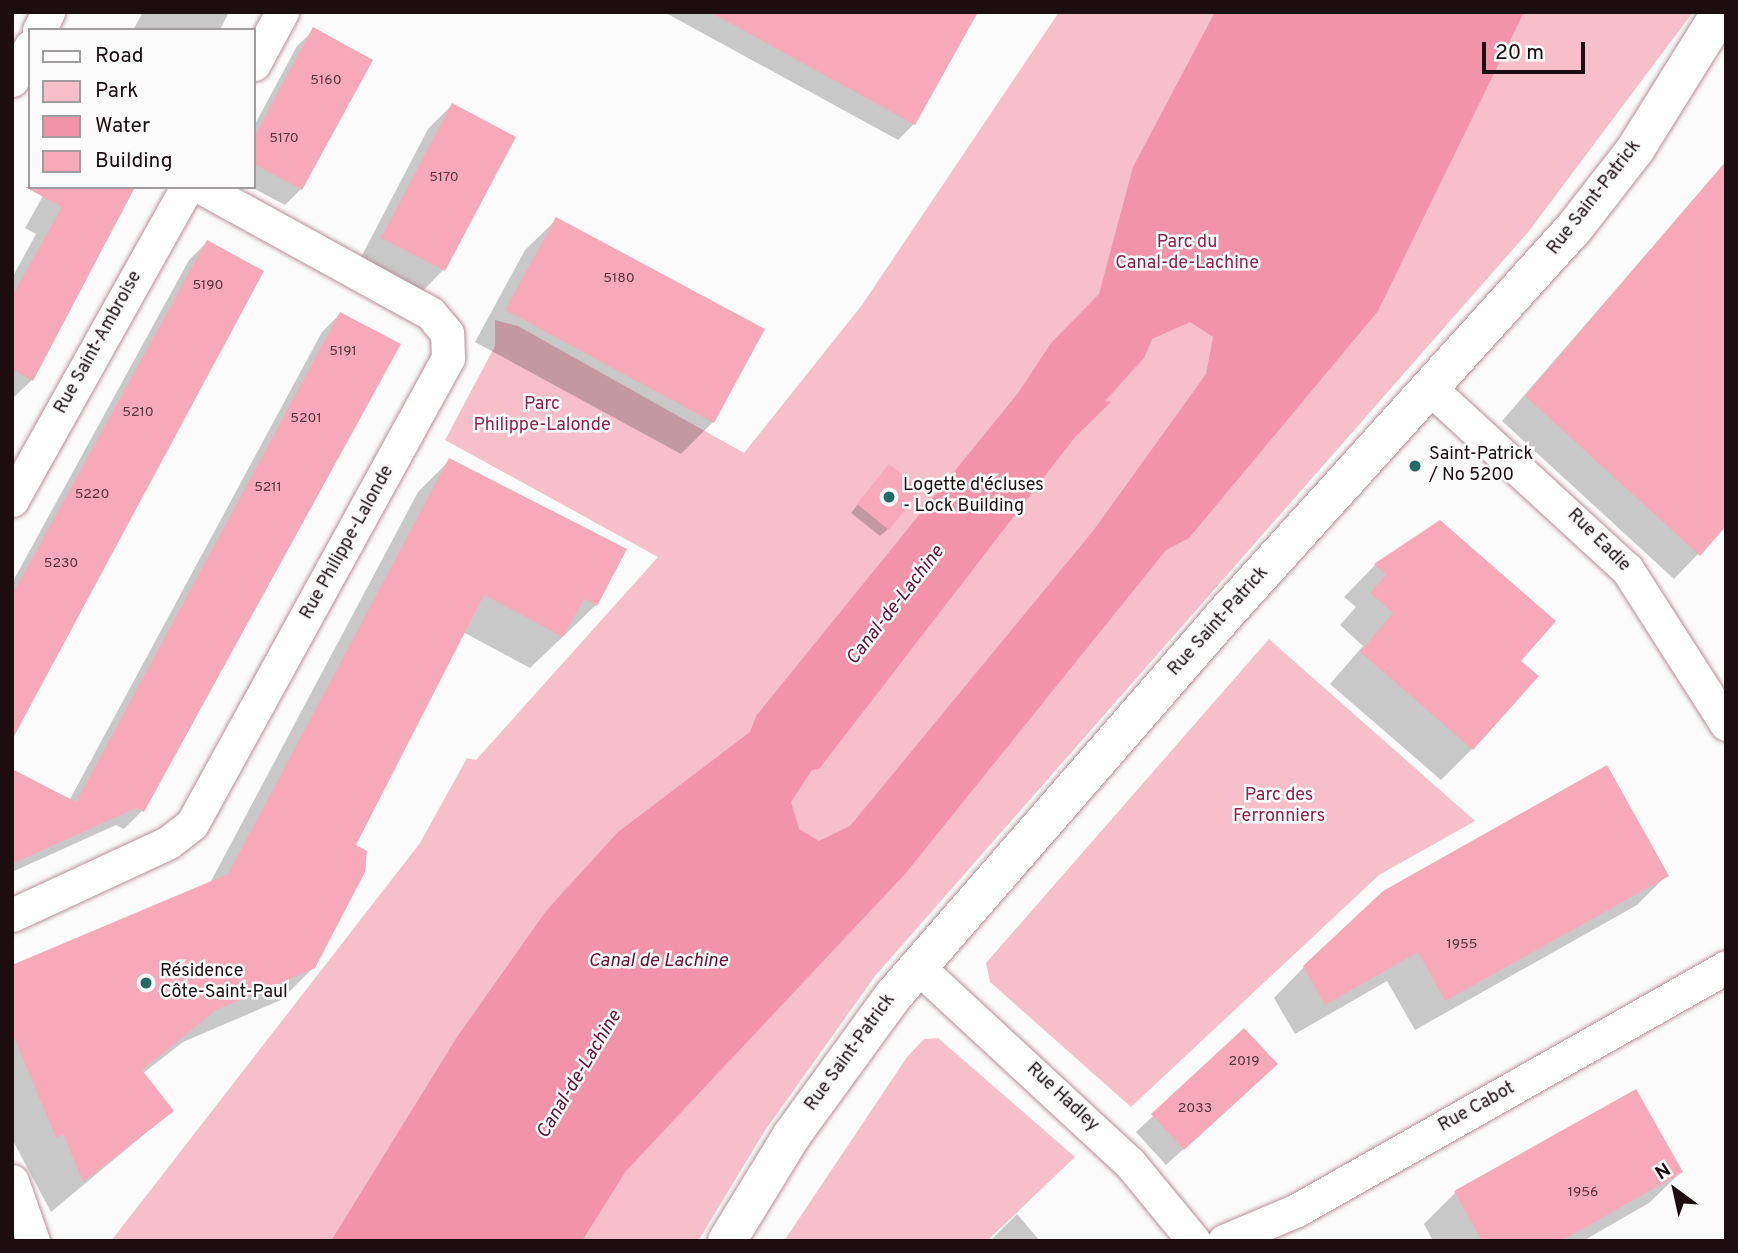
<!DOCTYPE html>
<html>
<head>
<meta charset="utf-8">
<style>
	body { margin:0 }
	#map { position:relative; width:1738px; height:1253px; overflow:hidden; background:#fbfbfb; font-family:Overpass,sans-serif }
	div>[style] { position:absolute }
	.green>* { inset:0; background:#f6bfca }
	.water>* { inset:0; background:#f393a9 }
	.shadow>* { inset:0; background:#0003 }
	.building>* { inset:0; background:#f8a9b9 }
	.roads { filter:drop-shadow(0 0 2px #b78f97) drop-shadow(0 0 2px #b78f97) }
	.street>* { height:33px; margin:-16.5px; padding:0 16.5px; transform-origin:16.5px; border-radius:16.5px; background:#fff }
	.secondary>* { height:38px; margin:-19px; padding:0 19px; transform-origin:19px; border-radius:19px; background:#fff }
	.dots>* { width:19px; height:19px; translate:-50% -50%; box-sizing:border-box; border:4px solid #fbfbfb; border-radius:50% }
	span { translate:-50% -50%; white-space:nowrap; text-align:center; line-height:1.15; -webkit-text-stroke:5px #fbfbfb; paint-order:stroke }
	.number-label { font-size:14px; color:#52343a }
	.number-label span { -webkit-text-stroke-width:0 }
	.street-label { font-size:18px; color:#1b0d10 }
	.park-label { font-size:18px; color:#902146 }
	.poi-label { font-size:18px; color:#1b0d10 }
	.left { translate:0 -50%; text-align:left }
	.water-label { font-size:19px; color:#66112f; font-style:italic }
	.frame { position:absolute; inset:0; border:14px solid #1b0d10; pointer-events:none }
	.legend { position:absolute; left:28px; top:28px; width:228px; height:161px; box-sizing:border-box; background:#fbfbfb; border:2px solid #a19c9d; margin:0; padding:9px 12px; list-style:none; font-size:21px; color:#1b0d10 }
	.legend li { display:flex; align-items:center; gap:14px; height:35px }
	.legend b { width:35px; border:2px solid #a19c9d }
	.north { position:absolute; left:1640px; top:1155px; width:70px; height:70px; -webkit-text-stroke:5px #fbfbfb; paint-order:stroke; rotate:327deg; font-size:19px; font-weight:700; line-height:28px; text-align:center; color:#1b0d10 }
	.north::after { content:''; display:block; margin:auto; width:24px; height:32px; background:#1b0d10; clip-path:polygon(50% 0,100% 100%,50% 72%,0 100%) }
	.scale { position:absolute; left:1482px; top:42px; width:103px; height:32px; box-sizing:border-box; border:4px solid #1b0d10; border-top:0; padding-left:9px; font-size:21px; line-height:24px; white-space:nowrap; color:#1b0d10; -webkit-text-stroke:5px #fbfbfb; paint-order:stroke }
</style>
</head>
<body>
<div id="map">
	<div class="green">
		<div style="clip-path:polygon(1059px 12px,1693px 12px,1529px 231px,875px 976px,764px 1132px,698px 1241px,111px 1241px,420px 843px,467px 758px,476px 760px,658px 557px,445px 440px,495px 346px,495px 320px,518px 326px,744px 453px,862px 305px)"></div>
		<div style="clip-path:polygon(1269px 639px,1475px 821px,1379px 875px,1131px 1107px,990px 982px,986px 963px)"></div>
		<div style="clip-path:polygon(938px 1038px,1075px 1157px,987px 1241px,784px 1241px,907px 1057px,924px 1039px)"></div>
	</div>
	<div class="water">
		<div style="clip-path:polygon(evenodd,1215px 12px,1524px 12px,1378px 311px,1189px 538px,1166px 550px,905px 874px,626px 1171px,582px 1241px,331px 1241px,457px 1037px,546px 911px,618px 832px,750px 732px,756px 716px,1018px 393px,1051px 343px,1099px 294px,1133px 167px,1215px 12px,1190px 322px,1213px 337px,1206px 374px,1093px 531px,850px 826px,819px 841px,799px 829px,791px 802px,812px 770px,819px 769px,1075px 437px,1111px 402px,1105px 401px,1144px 358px,1152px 339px,1190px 322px)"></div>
	</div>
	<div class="shadow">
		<div style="clip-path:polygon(143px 12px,229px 12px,220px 30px,133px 30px)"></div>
		<div style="clip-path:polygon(664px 12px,976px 12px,914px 124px,898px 140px)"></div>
		<div style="clip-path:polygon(314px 30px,301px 189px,285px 205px,251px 187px,254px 126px,297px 46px)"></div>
		<div style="clip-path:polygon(452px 105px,514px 137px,443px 270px,419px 295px,358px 263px,428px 129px)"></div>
		<div style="clip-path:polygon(1726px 162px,1698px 554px,1674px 579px,1502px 421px)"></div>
		<div style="clip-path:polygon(48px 187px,135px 187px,32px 380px,12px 399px,12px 278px,36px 234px,25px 228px)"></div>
		<div style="clip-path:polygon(557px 219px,713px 422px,681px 454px,475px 342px,525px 250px)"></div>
		<div style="clip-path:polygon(207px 242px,12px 737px,12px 583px,189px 260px)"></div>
		<div style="clip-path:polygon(340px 314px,142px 811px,124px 829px,116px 825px,12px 872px,12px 771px,69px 801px,322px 332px)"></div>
		<div style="clip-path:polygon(450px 460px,596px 605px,530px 668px,463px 632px,354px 846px,314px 967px,281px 1000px,183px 1042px,142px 1074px,172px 1111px,51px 1212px,12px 1139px,12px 967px,210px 883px,418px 492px)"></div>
		<div style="clip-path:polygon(882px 474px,888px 529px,880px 536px,851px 513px)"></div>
		<div style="clip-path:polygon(1440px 522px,1519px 661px,1472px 749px,1441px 780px,1330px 684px,1363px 646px,1340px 625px,1356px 607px,1344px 597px,1375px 565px)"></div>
		<div style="clip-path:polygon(1667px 875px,1637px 905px,1415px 1030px,1387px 981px,1295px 1034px,1274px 998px,1304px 967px)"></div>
		<div style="clip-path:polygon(1244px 1031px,1259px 1080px,1166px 1165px,1136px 1132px)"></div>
		<div style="clip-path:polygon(1681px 1172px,1649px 1203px,1583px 1241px,1433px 1241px,1424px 1224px,1455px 1193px)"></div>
		<div style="clip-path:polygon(1017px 1214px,1040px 1241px,990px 1241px)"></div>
	</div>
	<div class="building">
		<div style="clip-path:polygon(710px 12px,978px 12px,915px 125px)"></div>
		<div style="clip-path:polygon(313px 27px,373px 60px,302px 190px,254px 164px,254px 137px)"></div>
		<div style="clip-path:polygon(452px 103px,516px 137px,445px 271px,381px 238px)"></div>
		<div style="clip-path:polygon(1726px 161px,1726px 526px,1700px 556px,1525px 396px)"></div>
		<div style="clip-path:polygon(25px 187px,135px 187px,33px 381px,12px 369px,12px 296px,62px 207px)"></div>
		<div style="clip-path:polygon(556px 217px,765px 329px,714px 423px,505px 310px)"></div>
		<div style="clip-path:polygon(207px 240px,264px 271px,12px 740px,12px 595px)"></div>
		<div style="clip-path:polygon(340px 312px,401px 344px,144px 812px,136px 808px,12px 864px,12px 769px,76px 802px)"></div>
		<div style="clip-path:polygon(449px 458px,627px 549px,597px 606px,584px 599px,563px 637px,484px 595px,356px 845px,367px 851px,365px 872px,315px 968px,216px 1010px,142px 1070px,174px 1111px,83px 1182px,63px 1134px,56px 1138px,12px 1033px,12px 965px,228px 874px)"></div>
		<div style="clip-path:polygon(889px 464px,921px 490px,889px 530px,857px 504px)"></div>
		<div style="clip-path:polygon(1440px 520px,1556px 621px,1521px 661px,1539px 676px,1473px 750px,1360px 652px,1393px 613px,1370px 593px,1386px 575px,1374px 564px)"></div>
		<div style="clip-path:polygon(1607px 765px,1669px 876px,1445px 1001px,1418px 952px,1325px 1005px,1303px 966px,1383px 891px)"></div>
		<div style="clip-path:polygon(1244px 1028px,1278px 1064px,1184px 1150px,1151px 1114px)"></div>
		<div style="clip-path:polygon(1636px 1089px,1683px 1172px,1561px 1241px,1482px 1241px,1454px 1191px)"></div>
	</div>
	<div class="roads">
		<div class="street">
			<div style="left:39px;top:30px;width:20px;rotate:-63deg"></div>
			<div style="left:254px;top:64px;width:59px;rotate:-61.7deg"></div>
			<div style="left:12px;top:80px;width:38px;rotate:-61deg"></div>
			<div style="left:1432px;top:390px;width:265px;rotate:42.6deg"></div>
			<div style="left:1627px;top:569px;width:184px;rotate:57.4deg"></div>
			<div style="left:12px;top:500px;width:359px;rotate:-60.8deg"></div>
			<div style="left:12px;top:915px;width:173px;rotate:-24.9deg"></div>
			<div style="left:169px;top:842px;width:29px;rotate:-38deg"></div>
			<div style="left:192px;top:824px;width:532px;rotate:-61.22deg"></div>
			<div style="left:448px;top:358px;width:25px;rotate:-92deg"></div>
			<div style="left:447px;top:333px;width:26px;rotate:-130deg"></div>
			<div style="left:430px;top:313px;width:261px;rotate:-151.2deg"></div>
			<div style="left:917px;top:966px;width:289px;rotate:42.8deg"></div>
			<div style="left:1129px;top:1162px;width:102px;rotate:50.6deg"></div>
			<div style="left:12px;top:1181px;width:64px;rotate:70.7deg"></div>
			<div style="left:1224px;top:1241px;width:79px;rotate:-23deg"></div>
			<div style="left:1297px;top:1210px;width:493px;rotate:-29.5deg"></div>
		</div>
		<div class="secondary">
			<div style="left:727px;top:1241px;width:124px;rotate:-58.5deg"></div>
			<div style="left:792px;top:1135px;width:172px;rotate:-54deg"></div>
			<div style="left:893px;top:996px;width:509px;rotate:-48.98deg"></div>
			<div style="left:1227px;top:612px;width:519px;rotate:-47.89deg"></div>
			<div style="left:1575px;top:227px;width:98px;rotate:-52.1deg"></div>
			<div style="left:1635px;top:150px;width:163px;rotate:-58.1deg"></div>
		</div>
	</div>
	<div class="dots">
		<div style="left:1415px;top:466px;background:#236c65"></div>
		<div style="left:889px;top:497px;background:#236c65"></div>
		<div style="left:146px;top:983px;background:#236c65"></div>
	</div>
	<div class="number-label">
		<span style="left:326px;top:81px">5160</span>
		<span style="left:284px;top:139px">5170</span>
		<span style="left:444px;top:178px">5170</span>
		<span style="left:619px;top:279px">5180</span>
		<span style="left:208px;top:286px">5190</span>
		<span style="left:343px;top:352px">5191</span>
		<span style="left:138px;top:413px">5210</span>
		<span style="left:306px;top:419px">5201</span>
		<span style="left:268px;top:488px">5211</span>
		<span style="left:92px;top:495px">5220</span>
		<span style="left:61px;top:564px">5230</span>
		<span style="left:1462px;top:945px">1955</span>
		<span style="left:1244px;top:1062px">2019</span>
		<span style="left:1195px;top:1109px">2033</span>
		<span style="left:1583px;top:1193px">1956</span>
	</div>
	<div class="street-label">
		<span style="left:1595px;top:198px;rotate:-52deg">Rue Saint-Patrick</span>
		<span style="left:99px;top:343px;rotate:-61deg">Rue Saint-Ambroise</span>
		<span style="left:1598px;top:541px;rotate:45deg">Rue Eadie</span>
		<span style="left:348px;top:543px;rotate:-61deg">Rue Philippe-Lalonde</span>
		<span style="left:1219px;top:622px;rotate:-48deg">Rue Saint-Patrick</span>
		<span style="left:851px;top:1053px;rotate:-54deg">Rue Saint-Patrick</span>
		<span style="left:1062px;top:1098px;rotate:43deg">Rue Hadley</span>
		<span style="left:1477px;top:1108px;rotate:-29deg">Rue Cabot</span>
	</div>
	<div class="park-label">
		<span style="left:1187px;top:254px">Parc du<br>Canal-de-Lachine</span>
		<span style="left:542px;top:416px">Parc<br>Philippe-Lalonde</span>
		<span style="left:1279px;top:807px">Parc des<br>Ferronniers</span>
	</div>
	<div class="poi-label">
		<span class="left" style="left:1429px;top:466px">Saint-Patrick<br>/ No 5200</span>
		<span class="left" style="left:903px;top:497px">Logette d'écluses<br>- Lock Building</span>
		<span class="left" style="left:160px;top:983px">Résidence<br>Côte-Saint-Paul</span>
	</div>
	<div class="water-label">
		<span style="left:896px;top:606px;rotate:-52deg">Canal-de-Lachine</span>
		<span style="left:658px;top:962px">Canal de Lachine</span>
		<span style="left:580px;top:1075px;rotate:-59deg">Canal-de-Lachine</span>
	</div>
	<div class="frame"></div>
	<ul class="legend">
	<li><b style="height:9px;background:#fff"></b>Road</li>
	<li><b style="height:19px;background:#f6bfca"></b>Park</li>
	<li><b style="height:19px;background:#f393a9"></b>Water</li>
	<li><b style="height:19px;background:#f8a9b9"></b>Building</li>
	</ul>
	<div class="north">N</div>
	<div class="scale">20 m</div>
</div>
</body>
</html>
